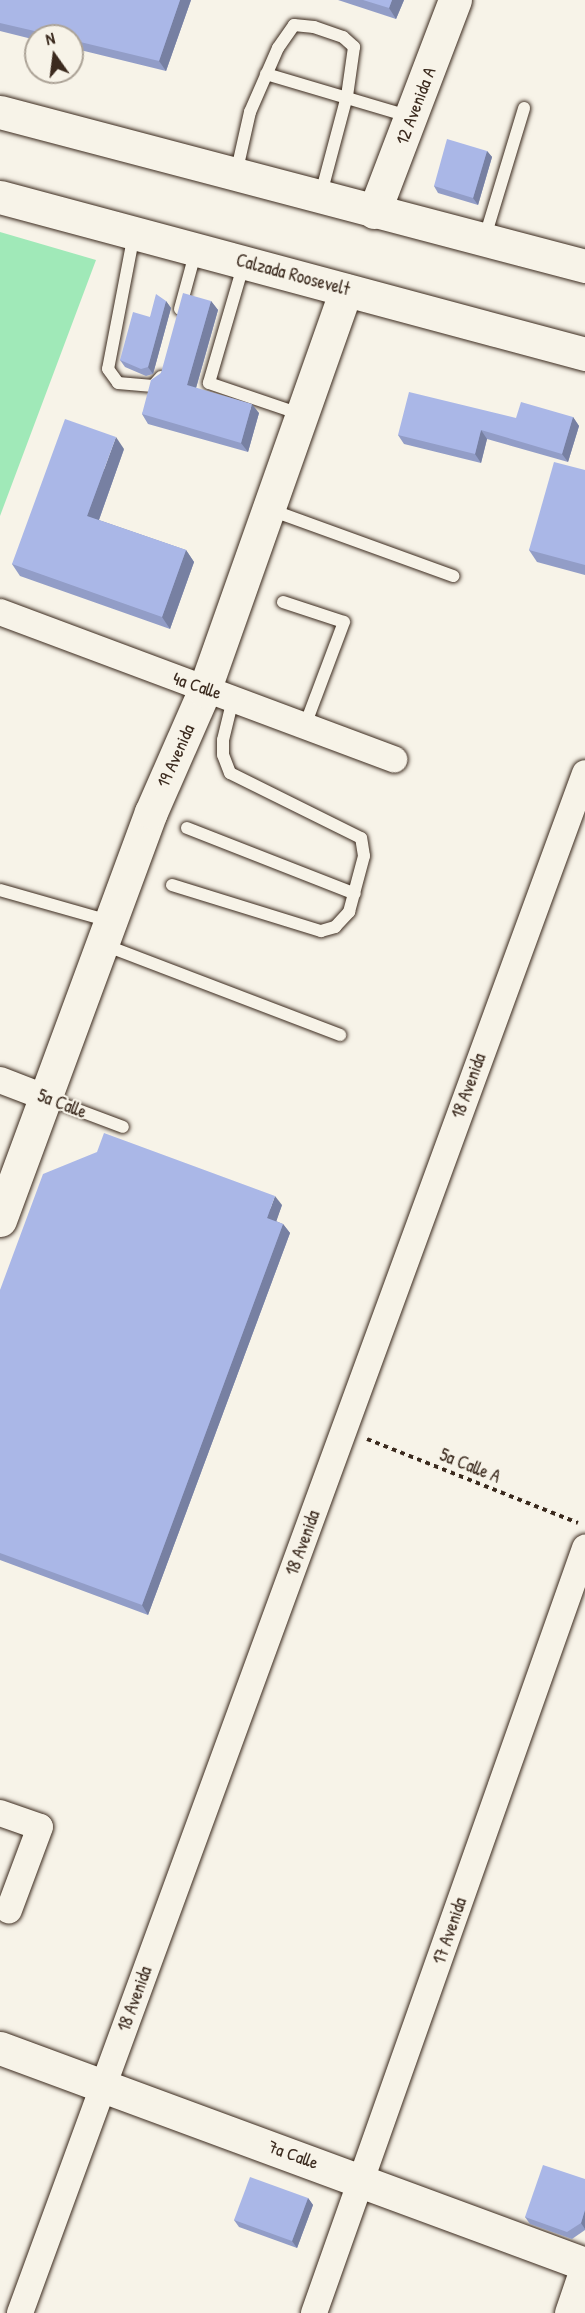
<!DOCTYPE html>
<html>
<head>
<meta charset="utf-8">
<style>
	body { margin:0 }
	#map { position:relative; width:585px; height:2313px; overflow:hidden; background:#f7f3e8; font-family:"Patrick Hand",sans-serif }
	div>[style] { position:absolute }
	.green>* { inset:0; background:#a0e9b8 }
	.path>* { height:4px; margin-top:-2px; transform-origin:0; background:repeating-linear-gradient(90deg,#3b2a1e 0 4.5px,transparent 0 9px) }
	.roads { filter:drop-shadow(0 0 2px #3b2a1e) drop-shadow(0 0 2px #3b2a1e) }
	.lane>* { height:12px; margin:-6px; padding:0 6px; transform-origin:6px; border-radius:6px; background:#f7f3e8 }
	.street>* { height:26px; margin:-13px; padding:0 13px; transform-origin:13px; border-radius:13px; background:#f7f3e8 }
	.secondary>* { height:33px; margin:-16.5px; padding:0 16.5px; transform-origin:16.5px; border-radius:16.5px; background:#f7f3e8 }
	.highway>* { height:33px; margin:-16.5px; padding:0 16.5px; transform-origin:16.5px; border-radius:16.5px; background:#f7f3e8 }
	.wall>* { inset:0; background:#929dc7 }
	.shaded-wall>* { inset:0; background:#7780a2 }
	.building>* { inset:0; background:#aab7e7 }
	span { translate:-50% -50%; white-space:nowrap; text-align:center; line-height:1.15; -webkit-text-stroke:4.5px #f7f3e8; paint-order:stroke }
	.street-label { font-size:18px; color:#3b2a1e }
	.north { position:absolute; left:24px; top:24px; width:60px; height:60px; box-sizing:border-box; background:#f7f3e8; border:2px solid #aca397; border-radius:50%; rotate:346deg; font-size:16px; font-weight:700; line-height:24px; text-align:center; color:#3b2a1e }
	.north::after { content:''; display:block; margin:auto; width:21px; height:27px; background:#3b2a1e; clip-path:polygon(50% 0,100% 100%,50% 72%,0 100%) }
</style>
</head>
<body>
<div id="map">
	<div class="green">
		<div style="clip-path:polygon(0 232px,96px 260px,0 516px)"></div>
	</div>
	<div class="path">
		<div style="left:367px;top:1439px;width:227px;rotate:21.7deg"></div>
	</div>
	<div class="roads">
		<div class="lane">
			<div style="left:266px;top:74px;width:148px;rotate:16.5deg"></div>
			<div style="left:236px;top:174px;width:64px;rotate:-77.3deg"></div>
			<div style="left:250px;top:112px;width:70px;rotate:-66.4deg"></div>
			<div style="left:278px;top:48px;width:28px;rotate:-55deg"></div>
			<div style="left:294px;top:25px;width:20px;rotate:6deg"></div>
			<div style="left:314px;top:27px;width:31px;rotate:19deg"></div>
			<div style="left:343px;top:37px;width:15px;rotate:42deg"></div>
			<div style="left:354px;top:47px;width:49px;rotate:98.1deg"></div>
			<div style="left:347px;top:96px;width:101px;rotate:104.9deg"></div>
			<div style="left:134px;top:234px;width:137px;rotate:100.9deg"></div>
			<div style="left:108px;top:369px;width:17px;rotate:54deg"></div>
			<div style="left:118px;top:383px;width:35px;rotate:5deg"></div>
			<div style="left:153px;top:386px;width:12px;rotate:-48deg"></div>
			<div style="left:484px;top:240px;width:138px;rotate:-73.1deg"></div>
			<div style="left:244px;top:263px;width:125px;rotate:106.3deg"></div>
			<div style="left:209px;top:383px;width:96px;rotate:18.8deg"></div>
			<div style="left:180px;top:309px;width:61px;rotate:-74.8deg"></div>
			<div style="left:271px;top:510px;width:194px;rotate:19.9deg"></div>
			<div style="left:283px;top:602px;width:64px;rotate:18.2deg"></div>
			<div style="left:344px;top:622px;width:110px;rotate:110.7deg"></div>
			<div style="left:187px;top:828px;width:180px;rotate:21.4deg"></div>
			<div style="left:172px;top:885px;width:156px;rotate:17.2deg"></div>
			<div style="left:321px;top:931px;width:15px;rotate:-16deg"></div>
			<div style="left:335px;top:927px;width:21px;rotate:-47deg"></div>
			<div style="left:349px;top:912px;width:58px;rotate:-75deg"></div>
			<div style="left:364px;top:856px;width:18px;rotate:-99deg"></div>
			<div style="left:361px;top:838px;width:146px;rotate:-153.6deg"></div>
			<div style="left:230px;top:773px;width:19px;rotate:-111deg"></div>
			<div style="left:223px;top:755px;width:15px;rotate:-90deg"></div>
			<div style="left:223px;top:740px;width:42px;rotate:-76.3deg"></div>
			<div style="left:0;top:890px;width:113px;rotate:15.9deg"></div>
			<div style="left:102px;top:944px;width:255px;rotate:20.9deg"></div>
			<div style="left:46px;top:1098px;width:82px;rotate:20.6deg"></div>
		</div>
		<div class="street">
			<div style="left:0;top:612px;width:421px;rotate:20.5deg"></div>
			<div style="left:0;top:1080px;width:47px;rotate:21.1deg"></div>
			<div style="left:0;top:1813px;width:42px;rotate:19.3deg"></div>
			<div style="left:40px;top:1827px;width:89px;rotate:110.5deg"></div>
			<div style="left:20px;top:2313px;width:1640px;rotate:-69.85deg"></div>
			<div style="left:314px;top:2313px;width:812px;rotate:-70.49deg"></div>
		</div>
		<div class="secondary">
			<div style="left:374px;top:212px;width:227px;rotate:-69.1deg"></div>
			<div style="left:0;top:1220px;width:435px;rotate:-69.7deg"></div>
			<div style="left:151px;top:812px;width:132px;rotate:-66.3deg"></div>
			<div style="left:204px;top:691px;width:425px;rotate:-70.5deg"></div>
			<div style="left:0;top:2048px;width:624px;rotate:20.27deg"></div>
			<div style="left:571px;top:2313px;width:43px;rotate:-71.1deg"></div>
		</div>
		<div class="highway">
			<div style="left:0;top:112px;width:605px;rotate:14.75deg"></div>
			<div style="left:0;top:197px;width:606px;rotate:15.02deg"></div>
		</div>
	</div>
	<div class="wall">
		<div style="clip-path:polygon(0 0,191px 0,166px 71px,72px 48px,72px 36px,36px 36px,36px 40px,0 31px)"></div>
		<div style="clip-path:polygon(338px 0,404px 0,396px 19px)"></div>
		<div style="clip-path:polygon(487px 151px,492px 157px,478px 205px,438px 193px,434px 186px)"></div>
		<div style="clip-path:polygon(166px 301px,171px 308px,153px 374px,146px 376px,125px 367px,120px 360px,150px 317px)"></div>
		<div style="clip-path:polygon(211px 301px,218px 310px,196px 388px,259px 413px,248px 452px,148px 424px,142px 414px,161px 373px)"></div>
		<div style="clip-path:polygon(573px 417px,579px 426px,568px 462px,487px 439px,481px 463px,404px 444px,398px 435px,516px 418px)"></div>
		<div style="clip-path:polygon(124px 449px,99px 520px,186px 550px,194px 562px,170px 629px,20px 576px,12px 564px)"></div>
		<div style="clip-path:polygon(585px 470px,585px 575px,537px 562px,529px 550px)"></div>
		<div style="clip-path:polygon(282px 1205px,276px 1221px,283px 1224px,290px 1233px,148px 1615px,0 1560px,0 1290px)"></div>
		<div style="clip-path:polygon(585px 2179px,585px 2230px,572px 2239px,530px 2224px,525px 2217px)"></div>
		<div style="clip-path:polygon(308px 2198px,313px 2205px,297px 2248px,239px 2227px,234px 2220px)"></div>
	</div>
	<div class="shaded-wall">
		<div style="clip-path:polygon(180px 0,191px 0,166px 71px,159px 61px)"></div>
		<div style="clip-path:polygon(392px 0,404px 0,396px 19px,389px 8px)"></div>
		<div style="clip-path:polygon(487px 151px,492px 157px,478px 205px,473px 198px)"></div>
		<div style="clip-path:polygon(166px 301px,171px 308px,153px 374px,148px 367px)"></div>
		<div style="clip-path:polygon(211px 301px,218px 310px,194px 395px,187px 385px)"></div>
		<div style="clip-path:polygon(252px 404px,259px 413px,248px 452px,241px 443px)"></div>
		<div style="clip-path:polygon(573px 417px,579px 426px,568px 462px,562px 454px)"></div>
		<div style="clip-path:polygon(481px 430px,487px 439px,481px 463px,475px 454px)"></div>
		<div style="clip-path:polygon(116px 437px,124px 449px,96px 528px,87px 516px)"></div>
		<div style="clip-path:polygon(186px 550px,194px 562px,170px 629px,162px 617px)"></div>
		<div style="clip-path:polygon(275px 1196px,282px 1205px,274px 1228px,267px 1218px)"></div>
		<div style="clip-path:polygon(283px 1224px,290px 1233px,148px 1615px,142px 1605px)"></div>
		<div style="clip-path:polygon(308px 2198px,313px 2205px,297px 2248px,292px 2241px)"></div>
		<div style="clip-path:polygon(585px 2210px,585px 2229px,581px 2223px)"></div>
	</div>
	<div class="building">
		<div style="clip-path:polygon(0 0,180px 0,159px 61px,72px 40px,72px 36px,56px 36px,0 23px)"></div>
		<div style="clip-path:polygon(363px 0,392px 0,389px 8px)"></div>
		<div style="clip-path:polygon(447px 139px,487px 151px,473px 198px,434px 186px)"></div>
		<div style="clip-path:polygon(183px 293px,211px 301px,187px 385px,252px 404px,241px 443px,142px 414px,151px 380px,161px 373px)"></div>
		<div style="clip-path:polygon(156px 294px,166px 301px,148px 367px,141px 369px,120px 360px,133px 312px,150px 317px)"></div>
		<div style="clip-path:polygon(409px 392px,516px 418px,521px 402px,573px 417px,562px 454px,481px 430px,475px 454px,398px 435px)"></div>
		<div style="clip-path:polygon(65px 419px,116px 437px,87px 516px,186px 550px,162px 617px,12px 564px)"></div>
		<div style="clip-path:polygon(554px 462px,585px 470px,585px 565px,529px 550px)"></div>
		<div style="clip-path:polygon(104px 1133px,275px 1196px,267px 1218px,283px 1224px,142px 1605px,0 1553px,0 1290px,43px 1174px,97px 1152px)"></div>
		<div style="clip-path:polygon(543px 2165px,585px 2179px,585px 2210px,581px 2223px,567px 2232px,525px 2217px)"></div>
		<div style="clip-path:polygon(250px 2177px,308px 2198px,292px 2241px,234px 2220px)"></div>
	</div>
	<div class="street-label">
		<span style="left:416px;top:106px;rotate:-69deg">12 Avenida A</span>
		<span style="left:293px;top:275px;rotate:15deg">Calzada Roosevelt</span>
		<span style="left:197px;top:686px;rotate:19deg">4a Calle</span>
		<span style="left:176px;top:756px;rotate:-66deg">19 Avenida</span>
		<span style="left:469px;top:1086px;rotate:-70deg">18 Avenida</span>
		<span style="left:62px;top:1104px;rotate:21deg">5a Calle</span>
		<span style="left:470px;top:1466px;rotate:22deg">5a Calle A</span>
		<span style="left:303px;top:1543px;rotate:-70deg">18 Avenida</span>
		<span style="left:450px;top:1931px;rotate:-71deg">17 Avenida</span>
		<span style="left:135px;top:1999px;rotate:-70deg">18 Avenida</span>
		<span style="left:293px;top:2155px;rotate:20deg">7a Calle</span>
	</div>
	<div class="north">N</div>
</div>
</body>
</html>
